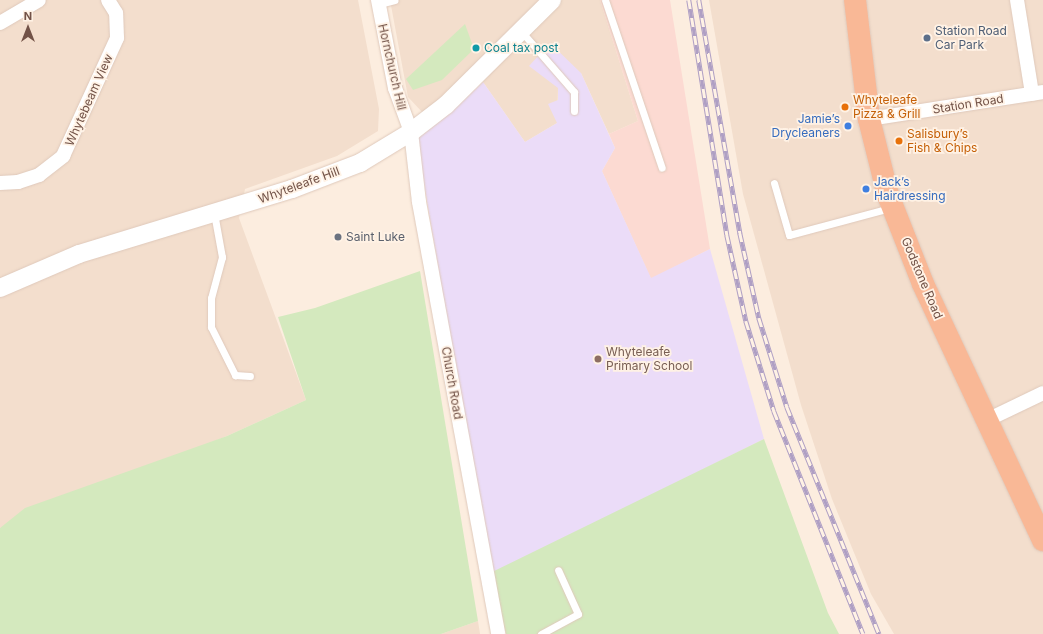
<!DOCTYPE html>
<html>
<head>
<meta charset="utf-8">
<style>
	body { margin:0 }
	#map { position:relative; width:1043px; height:634px; overflow:hidden; background:#fceddf; font-family:Inter,sans-serif }
	div>[style] { position:absolute }
	.residential>* { inset:0; background:#f3decd }
	.commercial>* { inset:0; background:#fcdad2 }
	.education>* { inset:0; background:#ebdcf8 }
	.green>* { inset:0; background:#d4e9be }
	.roads { filter:drop-shadow(0 0 1px #dfc9bb) drop-shadow(0 0 1px #dfc9bb) }
	.service>* { height:7px; margin:-3.5px; padding:0 3.5px; transform-origin:3.5px; border-radius:3.5px; background:#fff }
	.minor>* { height:14px; margin:-7px; padding:0 7px; transform-origin:7px; border-radius:7px; background:#fff }
	.tertiary>* { height:18px; margin:-9px; padding:0 9px; transform-origin:9px; border-radius:9px; background:#fff }
	.trunk>* { height:22px; margin:-11px; padding:0 11px; transform-origin:11px; border-radius:11px; background:#f9b896 }
	.rail>* { height:4.5px; margin-top:-2.25px; transform-origin:0; background:repeating-linear-gradient(90deg,#fff2e5 0 9px,#af9fc4 0 18px); box-sizing:border-box; border-block:1px solid #af9fc4 }
	.dots>* { width:11px; height:11px; translate:-50% -50%; box-sizing:border-box; border:2px solid #fff2e5; border-radius:50% }
	span { translate:-50% -50%; white-space:nowrap; text-align:center; line-height:1.15; -webkit-text-stroke:3.5px #fff2e5; paint-order:stroke }
	.service-label { font-size:12px; color:#4e5e75 }
	.left { translate:0 -50%; text-align:left }
	.culture-label { font-size:12px; color:#0d838f }
	.street-label { font-size:12px; color:#725247 }
	.food-label { font-size:12px; color:#c56008 }
	.shop-label { font-size:12px; color:#366cbe }
	.right { translate:-100% -50%; text-align:right }
	.worship-label { font-size:12px; color:#5b616d }
	.education-label { font-size:12px; color:#785e54 }
	.north { position:absolute; left:8px; top:8px; width:40px; height:40px; -webkit-text-stroke:3px #fff2e5; paint-order:stroke; rotate:0deg; font-size:11px; font-weight:700; line-height:16px; text-align:center; color:#725247 }
	.north::after { content:''; display:block; margin:auto; width:14px; height:18px; background:#725247; clip-path:polygon(50% 0,100% 100%,50% 72%,0 100%) }
</style>
</head>
<body>
<div id="map">
	<div class="residential">
		<div style="clip-path:polygon(0 0,358px 0,379px 109px,378px 131px,337px 156px,245px 189px,239px 218px,306px 400px,227px 436px,0 528px)"></div>
		<div style="clip-path:polygon(390px 0,600px 0,638px 121px,609px 134px,581px 73px,558px 88px,557px 123px,525px 142px,483px 82px,423px 113px,408px 97px)"></div>
		<div style="clip-path:polygon(709px 0,1043px 0,1043px 634px,894px 634px,871px 594px,832px 499px,801px 405px,743px 194px)"></div>
		<div style="clip-path:polygon(478px 621px,480px 634px,441px 634px)"></div>
	</div>
	<div class="commercial">
		<div style="clip-path:polygon(600px 0,670px 0,710px 249px,651px 279px,602px 171px,615px 148px,609px 134px,638px 121px)"></div>
	</div>
	<div class="education">
		<div style="clip-path:polygon(550px 43px,581px 73px,615px 148px,602px 171px,651px 278px,710px 249px,764px 439px,490px 575px,416px 136px,460px 104px,483px 82px,525px 142px,557px 123px,548px 104px,558px 100px,558px 88px,529px 66px)"></div>
	</div>
	<div class="green">
		<div style="clip-path:polygon(465px 24px,474px 49px,442px 80px,413px 90px,406px 79px)"></div>
		<div style="clip-path:polygon(420px 271px,478px 621px,441px 634px,0 634px,0 528px,25px 508px,227px 436px,306px 400px,278px 317px,315px 308px)"></div>
		<div style="clip-path:polygon(764px 439px,828px 613px,839px 634px,506px 634px,490px 573px)"></div>
	</div>
	<div class="roads">
		<div class="service">
			<div style="left:605px;top:0;width:177px;rotate:71.3deg"></div>
			<div style="left:379px;top:4px;width:16px;rotate:-14deg"></div>
			<div style="left:521px;top:31px;width:81px;rotate:49deg"></div>
			<div style="left:574px;top:92px;width:19px;rotate:90deg"></div>
			<div style="left:774px;top:183px;width:54px;rotate:73.9deg"></div>
			<div style="left:789px;top:235px;width:105px;rotate:-15deg"></div>
			<div style="left:214px;top:213px;width:45px;rotate:79.7deg"></div>
			<div style="left:222px;top:257px;width:42px;rotate:105deg"></div>
			<div style="left:211px;top:298px;width:29px;rotate:90deg"></div>
			<div style="left:211px;top:327px;width:54px;rotate:63.4deg"></div>
			<div style="left:235px;top:375px;width:15px;rotate:4deg"></div>
			<div style="left:541px;top:634px;width:42px;rotate:-28.4deg"></div>
			<div style="left:578px;top:614px;width:48px;rotate:-114.4deg"></div>
		</div>
		<div class="minor">
			<div style="left:378px;top:0;width:90px;rotate:79.1deg"></div>
			<div style="left:395px;top:88px;width:47px;rotate:70deg"></div>
			<div style="left:411px;top:132px;width:70px;rotate:83.5deg"></div>
			<div style="left:419px;top:202px;width:439px;rotate:79.6deg"></div>
			<div style="left:1017px;top:0;width:95px;rotate:80.9deg"></div>
			<div style="left:0;top:23px;width:45px;rotate:-30.5deg"></div>
			<div style="left:869px;top:119px;width:176px;rotate:-8.8deg"></div>
			<div style="left:0;top:183px;width:18px;rotate:-3deg"></div>
			<div style="left:18px;top:182px;width:22px;rotate:-18deg"></div>
			<div style="left:39px;top:175px;width:31px;rotate:-38deg"></div>
			<div style="left:63px;top:156px;width:130px;rotate:-65.4deg"></div>
			<div style="left:117px;top:38px;width:25px;rotate:-92deg"></div>
			<div style="left:116px;top:13px;width:15px;rotate:-122deg"></div>
			<div style="left:987px;top:420px;width:62px;rotate:-25.7deg"></div>
		</div>
		<div class="tertiary">
			<div style="left:0;top:288px;width:86px;rotate:-23.3deg"></div>
			<div style="left:79px;top:254px;width:223px;rotate:-17deg"></div>
			<div style="left:292px;top:189px;width:73px;rotate:-20.9deg"></div>
			<div style="left:360px;top:163px;width:60px;rotate:-31.3deg"></div>
			<div style="left:411px;top:132px;width:44px;rotate:-37.6deg"></div>
			<div style="left:446px;top:105px;width:149px;rotate:-44.7deg"></div>
		</div>
		<div class="trunk">
			<div style="left:855px;top:0;width:120px;rotate:83.3deg"></div>
			<div style="left:869px;top:119px;width:78px;rotate:76deg"></div>
			<div style="left:888px;top:195px;width:96px;rotate:68.5deg"></div>
			<div style="left:923px;top:284px;width:283px;rotate:64.9deg"></div>
		</div>
	</div>
	<div class="rail">
		<div style="left:689px;top:0;width:238px;rotate:80.8deg"></div>
		<div style="left:727px;top:235px;width:88px;rotate:77.5deg"></div>
		<div style="left:746px;top:321px;width:94px;rotate:72.7deg"></div>
		<div style="left:774px;top:411px;width:240px;rotate:68.2deg"></div>
		<div style="left:699px;top:0;width:237px;rotate:80deg"></div>
		<div style="left:740px;top:233px;width:87px;rotate:77.4deg"></div>
		<div style="left:759px;top:318px;width:93px;rotate:72.5deg"></div>
		<div style="left:787px;top:407px;width:245px;rotate:67.9deg"></div>
	</div>
	<div class="dots">
		<div style="left:927px;top:38px;background:#5c6f8a"></div>
		<div style="left:476px;top:48px;background:#0f9aa8"></div>
		<div style="left:845px;top:107px;background:#e8710a"></div>
		<div style="left:848px;top:126px;background:#3f7fe0"></div>
		<div style="left:899px;top:141px;background:#e8710a"></div>
		<div style="left:866px;top:189px;background:#3f7fe0"></div>
		<div style="left:338px;top:237px;background:#6b7280"></div>
		<div style="left:598px;top:359px;background:#8d6e63"></div>
	</div>
	<div class="service-label">
		<span class="left" style="left:935px;top:38px">Station Road<br>Car Park</span>
	</div>
	<div class="culture-label">
		<span class="left" style="left:484px;top:48px">Coal tax post</span>
	</div>
	<div class="street-label">
		<span style="left:392px;top:67px;rotate:77deg">Hornchurch Hill</span>
		<span style="left:89px;top:100px;rotate:-66deg">Whytebeam View</span>
		<span style="left:968px;top:104px;rotate:-9deg">Station Road</span>
		<span style="left:299px;top:185px;rotate:-20deg">Whyteleafe Hill</span>
		<span style="left:922px;top:278px;rotate:67deg">Godstone Road</span>
		<span style="left:452px;top:383px;rotate:80deg">Church Road</span>
	</div>
	<div class="food-label">
		<span class="left" style="left:853px;top:107px">Whyteleafe<br>Pizza &amp; Grill</span>
		<span class="left" style="left:907px;top:141px">Salisbury’s<br>Fish &amp; Chips</span>
	</div>
	<div class="shop-label">
		<span class="right" style="left:840px;top:126px">Jamie’s<br>Drycleaners</span>
		<span class="left" style="left:874px;top:189px">Jack’s<br>Hairdressing</span>
	</div>
	<div class="worship-label">
		<span class="left" style="left:346px;top:237px">Saint Luke</span>
	</div>
	<div class="education-label">
		<span class="left" style="left:606px;top:359px">Whyteleafe<br>Primary School</span>
	</div>
	<div class="north">N</div>
</div>
</body>
</html>
